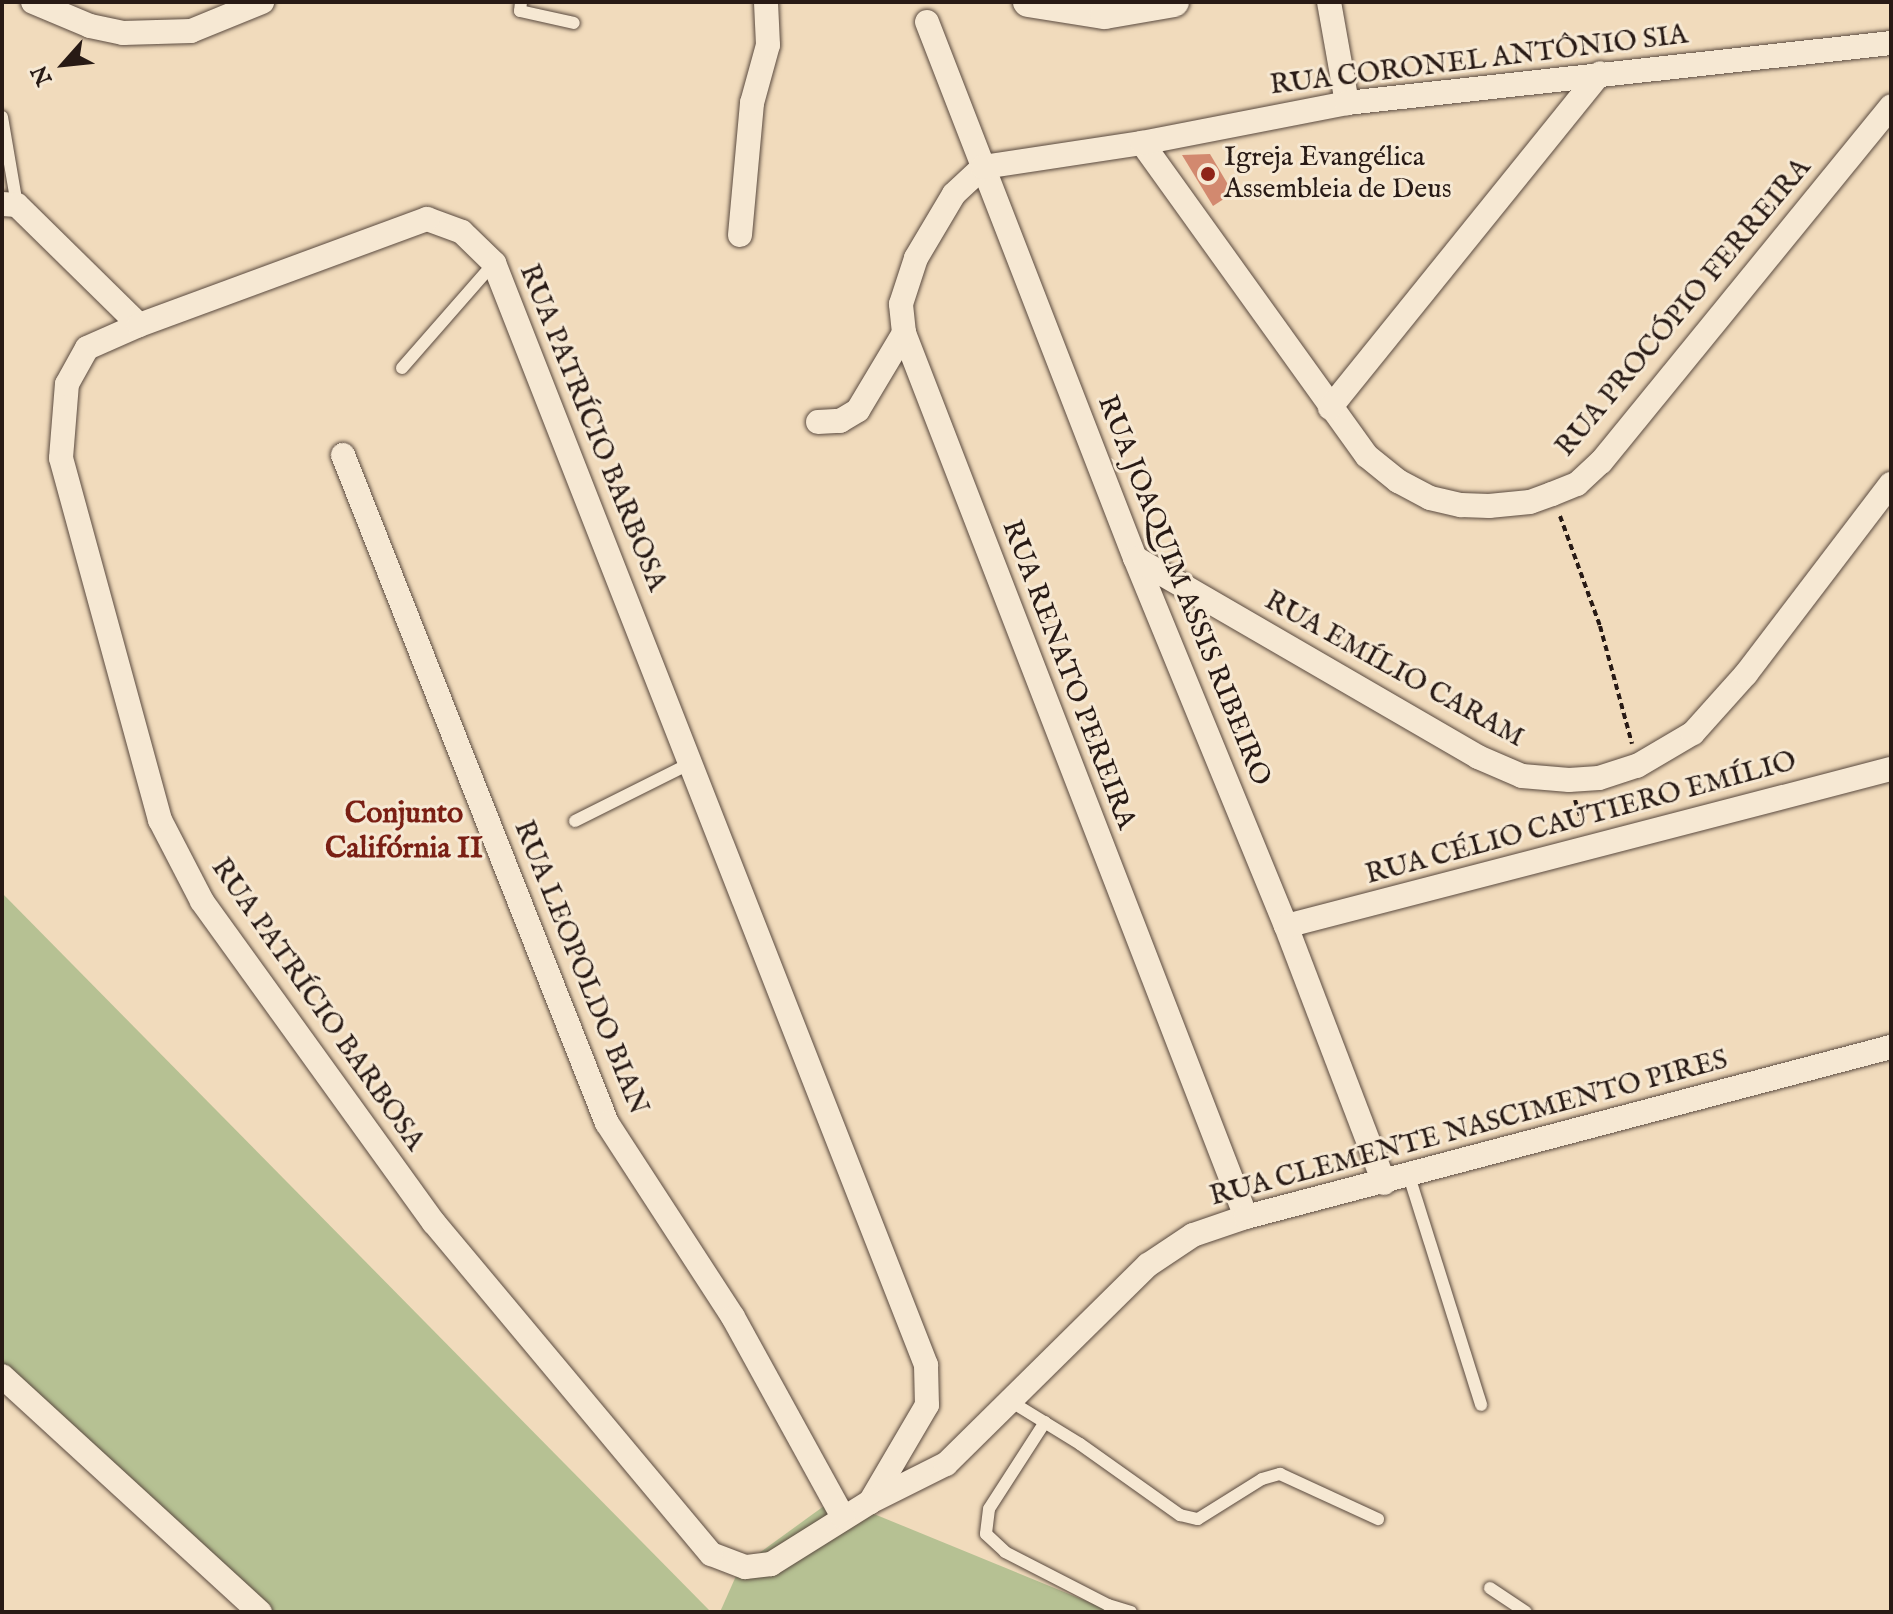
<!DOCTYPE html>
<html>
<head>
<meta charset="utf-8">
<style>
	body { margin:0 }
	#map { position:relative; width:1893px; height:1614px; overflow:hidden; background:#f1dbbc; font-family:"IM FELL English",serif }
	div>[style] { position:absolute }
	.green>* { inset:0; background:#b6c193 }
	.building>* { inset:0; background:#d2896f }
	.path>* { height:4px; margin-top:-2px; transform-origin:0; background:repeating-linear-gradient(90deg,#281a15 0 6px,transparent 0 10px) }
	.roads { filter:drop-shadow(0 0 2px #5a4a3f) drop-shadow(0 0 2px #5a4a3f) }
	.service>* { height:12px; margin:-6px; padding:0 6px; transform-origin:6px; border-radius:6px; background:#f6e8d3 }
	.minor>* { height:24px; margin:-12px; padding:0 12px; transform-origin:12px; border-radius:12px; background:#f6e8d3 }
	.tertiary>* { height:30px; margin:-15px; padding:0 15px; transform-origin:15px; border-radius:15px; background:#f6e8d3 }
	.dots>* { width:22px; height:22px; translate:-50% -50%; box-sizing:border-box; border:4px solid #f6e8d3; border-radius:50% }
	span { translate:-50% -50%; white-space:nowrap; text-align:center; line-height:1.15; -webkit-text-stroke:6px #f6e8d3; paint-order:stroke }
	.street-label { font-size:28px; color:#281a15 }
	.poi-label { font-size:28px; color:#281a15 }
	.left { translate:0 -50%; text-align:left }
	.neighbourhood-label { font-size:30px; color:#7a1f14; font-weight:700 }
	.frame { position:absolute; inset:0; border:4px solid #281a15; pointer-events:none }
	.north { position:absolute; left:24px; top:24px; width:80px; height:80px; -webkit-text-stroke:6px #f6e8d3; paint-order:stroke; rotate:243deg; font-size:22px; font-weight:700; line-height:32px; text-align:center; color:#281a15 }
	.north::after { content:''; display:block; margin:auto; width:28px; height:36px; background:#281a15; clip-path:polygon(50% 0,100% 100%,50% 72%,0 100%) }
</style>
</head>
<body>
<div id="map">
	<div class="green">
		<div style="clip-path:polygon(2px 893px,711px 1612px,265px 1612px,2px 1372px)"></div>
		<div style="clip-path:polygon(835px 1498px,1113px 1612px,720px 1612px,740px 1567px)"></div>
	</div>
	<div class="building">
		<div style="clip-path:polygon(1210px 154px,1233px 193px,1213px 206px,1182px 155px)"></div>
	</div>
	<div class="path">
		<div style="left:1560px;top:516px;width:117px;rotate:70deg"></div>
		<div style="left:1600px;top:626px;width:122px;rotate:74.8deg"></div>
		<div style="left:1575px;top:800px;width:27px;rotate:73deg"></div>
	</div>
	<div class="roads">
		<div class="service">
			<div style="left:521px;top:2px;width:9px;rotate:96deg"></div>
			<div style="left:520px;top:11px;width:55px;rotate:12.5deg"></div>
			<div style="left:2px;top:117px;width:89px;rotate:80.3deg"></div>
			<div style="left:402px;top:368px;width:140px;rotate:-48.8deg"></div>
			<div style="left:575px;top:821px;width:130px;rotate:-26.6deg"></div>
			<div style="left:1409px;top:1176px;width:240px;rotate:72.5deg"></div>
			<div style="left:1010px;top:1401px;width:82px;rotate:31.6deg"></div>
			<div style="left:1080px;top:1444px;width:123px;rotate:35.4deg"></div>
			<div style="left:1180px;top:1515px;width:18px;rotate:13deg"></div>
			<div style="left:1198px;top:1519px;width:75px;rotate:-32deg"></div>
			<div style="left:1262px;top:1479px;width:19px;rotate:-16deg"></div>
			<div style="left:1280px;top:1474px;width:108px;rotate:24.7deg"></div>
			<div style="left:1045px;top:1422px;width:103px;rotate:122.8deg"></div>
			<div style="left:989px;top:1509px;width:25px;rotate:97deg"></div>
			<div style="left:986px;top:1534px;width:26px;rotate:43deg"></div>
			<div style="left:1005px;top:1552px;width:116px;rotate:27.2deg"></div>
			<div style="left:1108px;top:1605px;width:24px;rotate:17deg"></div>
			<div style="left:1490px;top:1588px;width:43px;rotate:33.7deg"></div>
		</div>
		<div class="minor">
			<div style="left:33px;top:2px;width:62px;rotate:22.8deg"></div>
			<div style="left:90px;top:26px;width:34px;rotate:12deg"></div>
			<div style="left:123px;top:33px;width:68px;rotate:-1.7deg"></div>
			<div style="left:191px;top:31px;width:77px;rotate:-22.2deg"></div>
			<div style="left:1329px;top:2px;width:103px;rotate:79.9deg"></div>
			<div style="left:927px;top:22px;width:575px;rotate:68.79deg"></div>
			<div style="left:1135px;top:558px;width:398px;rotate:67.7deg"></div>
			<div style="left:1286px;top:926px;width:275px;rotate:69.1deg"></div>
			<div style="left:1142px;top:143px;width:385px;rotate:54.3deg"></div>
			<div style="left:1367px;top:456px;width:40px;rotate:39deg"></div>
			<div style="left:1398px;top:481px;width:36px;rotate:28deg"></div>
			<div style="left:1430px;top:498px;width:32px;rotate:13deg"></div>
			<div style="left:1461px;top:505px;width:28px;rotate:2deg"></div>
			<div style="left:1489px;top:506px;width:41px;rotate:-5.6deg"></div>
			<div style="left:1530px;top:502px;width:23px;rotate:-20deg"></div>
			<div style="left:1552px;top:494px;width:27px;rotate:-22deg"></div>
			<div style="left:1577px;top:484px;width:33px;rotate:-43deg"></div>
			<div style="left:1601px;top:462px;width:459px;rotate:-50.8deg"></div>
			<div style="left:2px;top:204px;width:15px;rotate:4deg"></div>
			<div style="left:17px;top:205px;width:171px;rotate:44.5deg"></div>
			<div style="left:427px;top:219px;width:37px;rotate:20deg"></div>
			<div style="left:462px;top:232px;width:45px;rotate:44.1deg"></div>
			<div style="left:494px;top:263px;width:1184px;rotate:68.59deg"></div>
			<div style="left:926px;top:1365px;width:40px;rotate:88.6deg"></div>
			<div style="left:927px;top:1405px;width:113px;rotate:120.4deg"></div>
			<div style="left:870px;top:1502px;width:117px;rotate:147.9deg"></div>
			<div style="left:771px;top:1564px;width:26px;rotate:173deg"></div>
			<div style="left:745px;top:1567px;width:36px;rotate:-159deg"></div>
			<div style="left:711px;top:1554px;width:432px;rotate:-129.9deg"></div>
			<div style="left:434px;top:1223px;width:397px;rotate:-125.8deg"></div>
			<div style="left:202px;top:901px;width:91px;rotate:-117.4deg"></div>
			<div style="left:160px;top:820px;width:375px;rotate:-105.3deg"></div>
			<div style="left:61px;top:458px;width:74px;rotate:-85.4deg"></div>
			<div style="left:67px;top:384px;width:41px;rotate:-60.9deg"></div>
			<div style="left:87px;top:348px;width:57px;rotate:-23.9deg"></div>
			<div style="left:139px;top:325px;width:307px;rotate:-20.2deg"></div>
			<div style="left:740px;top:235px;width:133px;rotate:-84.8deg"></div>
			<div style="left:752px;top:103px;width:60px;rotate:-74.6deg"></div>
			<div style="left:768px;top:45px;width:43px;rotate:-92.7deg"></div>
			<div style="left:1330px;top:408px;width:430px;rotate:-51.1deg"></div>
			<div style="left:818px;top:422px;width:22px;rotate:-3deg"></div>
			<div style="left:840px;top:421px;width:21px;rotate:-31deg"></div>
			<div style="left:858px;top:410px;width:90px;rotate:-59.1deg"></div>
			<div style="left:343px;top:455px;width:718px;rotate:68.44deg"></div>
			<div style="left:607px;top:1123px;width:231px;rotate:57deg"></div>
			<div style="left:733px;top:1317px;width:228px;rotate:61.2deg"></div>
			<div style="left:1135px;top:558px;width:397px;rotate:30.1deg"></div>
			<div style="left:1478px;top:757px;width:48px;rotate:23.4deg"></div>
			<div style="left:1522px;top:776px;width:47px;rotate:4.9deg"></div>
			<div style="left:1569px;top:780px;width:30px;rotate:-4deg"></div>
			<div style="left:1599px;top:778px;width:40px;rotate:-18deg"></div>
			<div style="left:1637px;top:766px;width:65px;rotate:-30.5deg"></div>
			<div style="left:1693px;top:733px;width:79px;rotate:-48.1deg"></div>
			<div style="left:1746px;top:674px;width:239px;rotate:-52.7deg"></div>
			<div style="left:1286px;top:926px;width:625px;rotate:-14.55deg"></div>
			<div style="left:1246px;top:1217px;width:948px;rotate:-111.15deg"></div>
			<div style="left:904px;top:333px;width:29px;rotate:-96deg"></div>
			<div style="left:901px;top:304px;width:48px;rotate:-71.9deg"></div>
			<div style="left:916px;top:258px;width:74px;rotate:-59.3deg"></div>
			<div style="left:954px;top:194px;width:40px;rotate:-43deg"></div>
			<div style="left:983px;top:167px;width:161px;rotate:-8.6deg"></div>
			<div style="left:1142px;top:143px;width:209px;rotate:-11deg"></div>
			<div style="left:1347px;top:103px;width:547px;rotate:-6.29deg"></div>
			<div style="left:2px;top:1376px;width:350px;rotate:42.5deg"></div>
			<div style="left:870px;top:1502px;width:85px;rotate:-26.6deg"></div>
			<div style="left:946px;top:1464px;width:284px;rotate:-44.6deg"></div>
			<div style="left:1148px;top:1265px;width:54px;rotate:-33.7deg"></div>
			<div style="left:1193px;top:1235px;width:56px;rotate:-18.8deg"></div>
			<div style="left:1246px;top:1217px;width:667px;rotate:-14.77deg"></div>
		</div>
		<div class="tertiary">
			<div style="left:1028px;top:2px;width:78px;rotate:8.9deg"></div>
			<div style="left:1105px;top:14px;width:70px;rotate:-9.9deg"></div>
		</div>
	</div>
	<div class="dots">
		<div style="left:1208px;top:174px;background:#8f2418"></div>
	</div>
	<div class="street-label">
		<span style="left:1479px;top:61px;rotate:-7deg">RUA CORONEL ANTÔNIO SIA</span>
		<span style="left:1684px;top:308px;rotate:-50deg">RUA PROCÓPIO FERREIRA</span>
		<span style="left:592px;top:428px;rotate:68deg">RUA PATRÍCIO BARBOSA</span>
		<span style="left:1183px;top:591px;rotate:68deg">RUA JOAQUIM ASSIS RIBEIRO</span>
		<span style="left:1394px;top:670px;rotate:29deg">RUA EMÍLIO CARAM</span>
		<span style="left:1068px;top:675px;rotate:69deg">RUA RENATO PEREIRA</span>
		<span style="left:1581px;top:819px;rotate:-15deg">RUA CÉLIO CAUTIERO EMÍLIO</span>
		<span style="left:580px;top:968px;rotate:68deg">RUA LEOPOLDO BIAN</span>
		<span style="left:317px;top:1005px;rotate:55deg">RUA PATRÍCIO BARBOSA</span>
		<span style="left:1469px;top:1129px;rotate:-15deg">RUA CLEMENTE NASCIMENTO PIRES</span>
	</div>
	<div class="poi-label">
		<span class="left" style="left:1224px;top:174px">Igreja Evangélica<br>Assembleia de Deus</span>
	</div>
	<div class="neighbourhood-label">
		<span style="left:404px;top:831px">Conjunto<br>Califórnia II</span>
	</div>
	<div class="frame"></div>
	<div class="north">N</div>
</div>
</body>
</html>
